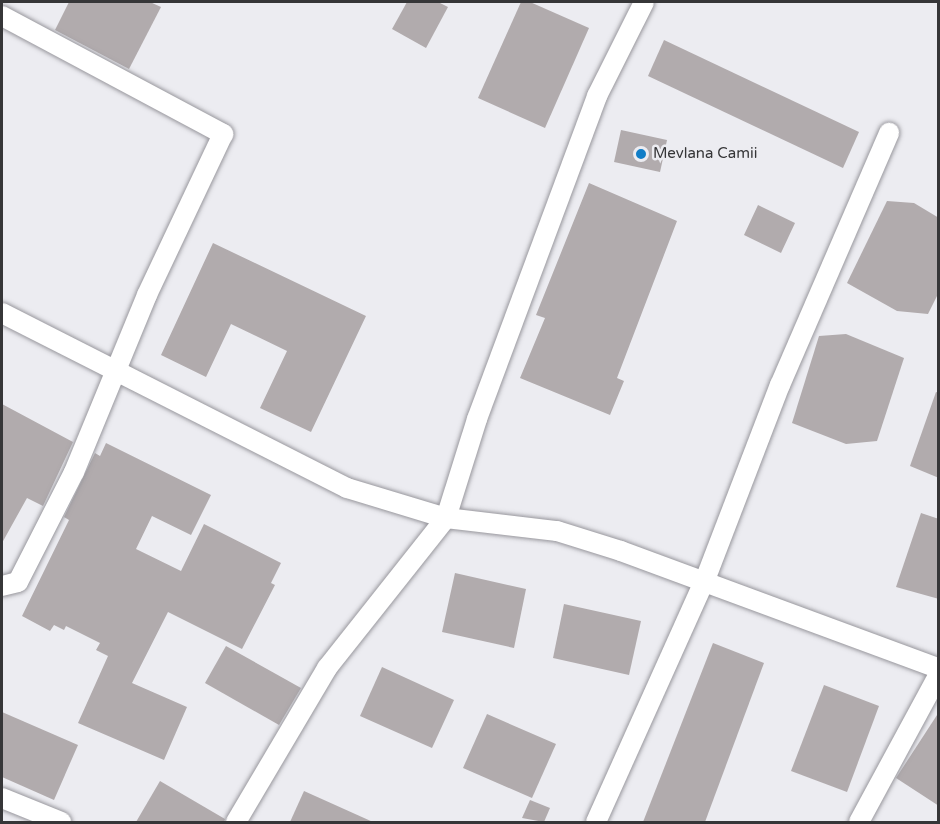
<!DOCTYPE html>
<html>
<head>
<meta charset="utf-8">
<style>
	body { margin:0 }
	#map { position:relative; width:940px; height:824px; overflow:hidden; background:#ececf1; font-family:"Varela Round",sans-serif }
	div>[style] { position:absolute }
	.building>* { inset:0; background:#b1abad }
	.roads { filter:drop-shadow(0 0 2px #98979d) drop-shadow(0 0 2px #98979d) }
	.street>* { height:20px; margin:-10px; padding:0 10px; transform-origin:10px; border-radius:10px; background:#fff }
	.dots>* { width:16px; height:16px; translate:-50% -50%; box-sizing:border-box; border:3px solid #ececf1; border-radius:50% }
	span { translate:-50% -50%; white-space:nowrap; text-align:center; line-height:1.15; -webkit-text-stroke:5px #ececf1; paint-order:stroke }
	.poi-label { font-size:15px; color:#363638 }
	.left { translate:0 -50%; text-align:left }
	.frame { position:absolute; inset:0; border:3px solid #363638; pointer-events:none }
</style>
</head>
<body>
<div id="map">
	<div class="building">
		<div style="clip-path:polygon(69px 2px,150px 2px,161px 7px,129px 69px,55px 30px)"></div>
		<div style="clip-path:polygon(407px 2px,438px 2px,448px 7px,426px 48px,392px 29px)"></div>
		<div style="clip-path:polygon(521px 2px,530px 2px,589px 28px,545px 128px,478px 98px)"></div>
		<div style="clip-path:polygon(664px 40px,859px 132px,843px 168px,648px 76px)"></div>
		<div style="clip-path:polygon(621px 130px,667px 140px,660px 172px,614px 162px)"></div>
		<div style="clip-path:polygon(589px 183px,677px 221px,617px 378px,624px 381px,610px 415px,520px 378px,545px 318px,536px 315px)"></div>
		<div style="clip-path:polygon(887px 201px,914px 203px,939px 218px,939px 292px,928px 314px,897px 311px,847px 283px)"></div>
		<div style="clip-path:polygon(758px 205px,795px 223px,781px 253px,744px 235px)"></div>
		<div style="clip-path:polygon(213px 243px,366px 316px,311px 432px,260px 408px,287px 351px,231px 324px,206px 377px,161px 355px)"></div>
		<div style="clip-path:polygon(846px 334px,904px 358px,877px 441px,846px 444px,792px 423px,819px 336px)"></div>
		<div style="clip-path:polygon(936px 392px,939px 393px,939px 478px,910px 466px)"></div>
		<div style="clip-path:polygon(2px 404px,73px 442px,43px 506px,27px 498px,2px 543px)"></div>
		<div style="clip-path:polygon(106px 443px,211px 495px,191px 535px,152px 516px,136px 549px,181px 571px,204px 524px,281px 563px,271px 583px,275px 585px,242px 649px,168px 612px,132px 683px,187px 707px,164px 760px,78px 723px,108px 656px,96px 650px,100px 643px,66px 626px,64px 630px,54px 625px,50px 631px,22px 616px,69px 520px,64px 517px,95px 453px,100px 456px)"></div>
		<div style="clip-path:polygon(921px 513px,939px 519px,939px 599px,896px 587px)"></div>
		<div style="clip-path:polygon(455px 573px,526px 589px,514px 648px,442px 632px)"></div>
		<div style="clip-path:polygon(564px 604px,641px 621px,629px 675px,553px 658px)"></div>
		<div style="clip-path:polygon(713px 643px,764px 663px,705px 822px,643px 822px)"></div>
		<div style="clip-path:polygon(226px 646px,301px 688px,279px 725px,205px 683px)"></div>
		<div style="clip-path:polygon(382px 667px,454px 700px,432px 748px,360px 716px)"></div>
		<div style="clip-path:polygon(824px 685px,879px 706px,847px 792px,791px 771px)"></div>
		<div style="clip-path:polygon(2px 712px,78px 745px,54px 800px,2px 777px)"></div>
		<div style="clip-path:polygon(939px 712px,939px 806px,896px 778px)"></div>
		<div style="clip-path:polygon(487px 714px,556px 744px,532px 798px,463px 768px)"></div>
		<div style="clip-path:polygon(160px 781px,225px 819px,224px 822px,136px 822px)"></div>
		<div style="clip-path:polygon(304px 791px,373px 822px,290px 822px)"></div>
		<div style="clip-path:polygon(530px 800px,550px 808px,544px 822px,522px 818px)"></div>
	</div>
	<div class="roads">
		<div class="street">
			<div style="left:2px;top:16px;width:251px;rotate:28.1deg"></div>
			<div style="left:223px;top:134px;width:178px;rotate:115.3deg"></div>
			<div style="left:147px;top:295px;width:191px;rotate:112.4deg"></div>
			<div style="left:74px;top:472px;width:123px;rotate:117deg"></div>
			<div style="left:18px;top:582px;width:16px;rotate:166deg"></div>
			<div style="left:2px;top:313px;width:387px;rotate:26.9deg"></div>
			<div style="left:347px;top:488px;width:103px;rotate:16.9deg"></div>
			<div style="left:446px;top:518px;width:112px;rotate:6.7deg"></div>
			<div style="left:557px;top:531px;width:67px;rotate:17.4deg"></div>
			<div style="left:621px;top:551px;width:338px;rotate:20.3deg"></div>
			<div style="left:2px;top:798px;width:64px;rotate:22.1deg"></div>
			<div style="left:236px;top:822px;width:179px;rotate:-59.4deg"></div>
			<div style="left:327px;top:668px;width:191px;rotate:-51.6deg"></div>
			<div style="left:446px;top:518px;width:104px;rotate:-72.6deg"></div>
			<div style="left:477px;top:419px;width:345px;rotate:-69.6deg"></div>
			<div style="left:597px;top:96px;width:105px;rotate:-63.4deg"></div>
			<div style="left:596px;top:822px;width:265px;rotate:-65.8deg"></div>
			<div style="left:705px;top:580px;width:209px;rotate:-69deg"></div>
			<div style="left:780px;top:385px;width:275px;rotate:-66.6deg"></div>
			<div style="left:859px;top:822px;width:166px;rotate:-61.6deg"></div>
		</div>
	</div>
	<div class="dots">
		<div style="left:641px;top:154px;background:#107dc7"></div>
	</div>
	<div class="poi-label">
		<span class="left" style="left:653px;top:154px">Mevlana Camii</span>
	</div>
	<div class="frame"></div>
</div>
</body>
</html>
